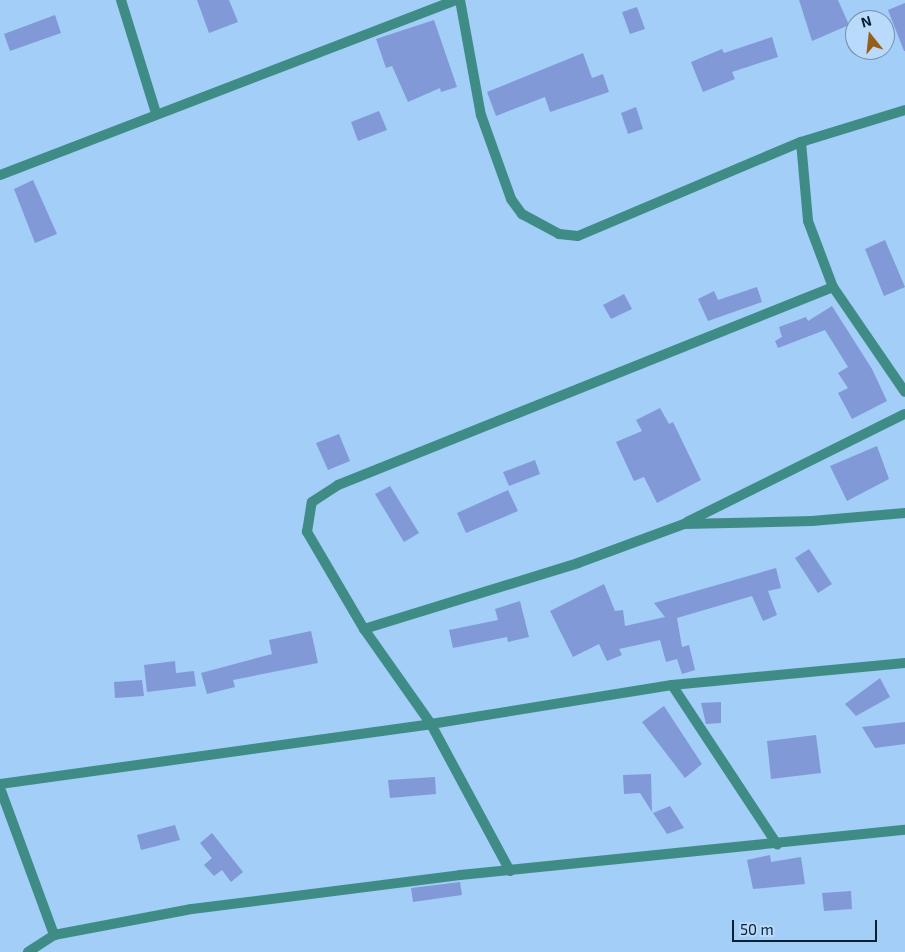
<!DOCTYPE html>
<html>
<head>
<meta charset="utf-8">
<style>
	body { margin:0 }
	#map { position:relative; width:905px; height:952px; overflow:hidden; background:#a2cef8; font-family:"Exo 2",sans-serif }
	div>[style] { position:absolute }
	.building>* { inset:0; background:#8299d7 }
	.street>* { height:10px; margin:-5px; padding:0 5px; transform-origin:5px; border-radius:5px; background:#3f8c86 }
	span { translate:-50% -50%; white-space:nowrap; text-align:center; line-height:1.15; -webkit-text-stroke:4px #b9dafa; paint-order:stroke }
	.north { position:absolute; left:845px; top:10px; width:50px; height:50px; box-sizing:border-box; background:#b9dafa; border:1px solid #738faa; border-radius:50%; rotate:344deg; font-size:14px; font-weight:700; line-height:20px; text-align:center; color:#091f33 }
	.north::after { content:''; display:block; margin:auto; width:18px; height:22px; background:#955f17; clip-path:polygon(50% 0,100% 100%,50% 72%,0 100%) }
	.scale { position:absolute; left:732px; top:920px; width:145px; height:22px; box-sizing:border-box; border:2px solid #091f33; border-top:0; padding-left:6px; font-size:15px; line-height:18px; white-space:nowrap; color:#091f33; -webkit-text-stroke:4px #b9dafa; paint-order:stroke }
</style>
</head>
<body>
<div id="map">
	<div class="building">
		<div style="clip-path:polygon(197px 0,229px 0,238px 22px,209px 33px)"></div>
		<div style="clip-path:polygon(799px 0,838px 0,849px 25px,812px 41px)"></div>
		<div style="clip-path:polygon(905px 3px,905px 51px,904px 51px,888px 10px)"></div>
		<div style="clip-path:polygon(637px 7px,645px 29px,630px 34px,622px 12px)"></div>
		<div style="clip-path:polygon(55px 15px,61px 33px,10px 51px,4px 34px)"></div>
		<div style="clip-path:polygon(434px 20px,457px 87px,441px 92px,440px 88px,408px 102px,392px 66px,386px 68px,376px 39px)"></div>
		<div style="clip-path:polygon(772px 37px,778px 57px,732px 72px,735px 79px,703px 92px,691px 62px,722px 49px,724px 53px)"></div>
		<div style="clip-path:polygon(583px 53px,592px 78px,603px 74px,609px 92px,550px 112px,545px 97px,496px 116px,487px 92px)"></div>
		<div style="clip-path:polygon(636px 107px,643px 129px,628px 134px,621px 113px)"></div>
		<div style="clip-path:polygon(379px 111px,387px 130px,358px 141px,351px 122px)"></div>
		<div style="clip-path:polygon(33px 180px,57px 234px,35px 243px,14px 189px)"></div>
		<div style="clip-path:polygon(885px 240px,905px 287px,884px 296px,865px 249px)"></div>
		<div style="clip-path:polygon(757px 287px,762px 302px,708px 321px,698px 299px,714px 291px,718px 300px)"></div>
		<div style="clip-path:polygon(624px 294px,632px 309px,611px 319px,603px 305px)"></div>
		<div style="clip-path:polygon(832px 306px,872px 369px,887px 401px,852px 419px,838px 393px,848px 388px,838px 373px,848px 367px,825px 330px,778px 348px,775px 341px,782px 337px,779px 327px,806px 317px,808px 321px)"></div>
		<div style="clip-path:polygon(660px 408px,669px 424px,673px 422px,701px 480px,657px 503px,644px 477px,634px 481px,616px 442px,642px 431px,636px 420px)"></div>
		<div style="clip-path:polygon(339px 434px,350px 461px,328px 470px,316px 443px)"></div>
		<div style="clip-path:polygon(877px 446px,889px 479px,847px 501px,830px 466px)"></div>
		<div style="clip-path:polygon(535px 460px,540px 474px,509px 486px,503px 472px)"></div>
		<div style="clip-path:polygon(390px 486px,419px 533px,404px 542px,375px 494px)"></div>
		<div style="clip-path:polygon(508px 490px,518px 511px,466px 533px,457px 513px)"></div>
		<div style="clip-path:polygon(809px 549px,832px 584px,818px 593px,795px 558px)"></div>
		<div style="clip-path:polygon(776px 568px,781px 588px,768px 591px,777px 615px,763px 621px,752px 596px,677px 618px,682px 647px,689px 645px,695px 670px,682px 674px,677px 659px,666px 662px,660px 640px,619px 649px,622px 655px,607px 661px,599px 644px,573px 657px,550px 611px,604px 584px,615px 611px,623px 610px,625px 626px,665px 617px,654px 603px)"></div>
		<div style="clip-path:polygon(520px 601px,529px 637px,508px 642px,507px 637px,453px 648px,449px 630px,498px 620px,495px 609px)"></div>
		<div style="clip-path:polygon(311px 631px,318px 663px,233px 680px,235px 687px,207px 694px,201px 673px,272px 654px,269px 640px)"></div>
		<div style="clip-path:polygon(175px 661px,176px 673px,194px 671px,196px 686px,147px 692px,144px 665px)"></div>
		<div style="clip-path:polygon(880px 678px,890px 697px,856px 716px,845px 704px)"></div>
		<div style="clip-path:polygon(142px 680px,144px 696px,115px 698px,114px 682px)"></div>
		<div style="clip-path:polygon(721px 702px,721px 723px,706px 724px,701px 703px)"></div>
		<div style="clip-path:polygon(664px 706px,702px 764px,685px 778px,642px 722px)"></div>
		<div style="clip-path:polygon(905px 722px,905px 744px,875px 748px,862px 727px)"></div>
		<div style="clip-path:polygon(816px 735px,821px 773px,771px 779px,767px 741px)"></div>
		<div style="clip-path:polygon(651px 774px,652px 812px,640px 793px,624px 794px,623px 775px)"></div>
		<div style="clip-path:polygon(435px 777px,436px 794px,390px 798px,388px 780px)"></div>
		<div style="clip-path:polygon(670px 806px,684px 828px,667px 834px,653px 813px)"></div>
		<div style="clip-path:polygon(175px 825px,180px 840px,141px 850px,137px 835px)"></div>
		<div style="clip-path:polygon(212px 833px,243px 872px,231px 882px,222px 870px,214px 876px,204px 865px,212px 858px,200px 843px)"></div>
		<div style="clip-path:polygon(770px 855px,771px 862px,801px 857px,805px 884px,753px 889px,747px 860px)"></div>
		<div style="clip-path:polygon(460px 882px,462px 895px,413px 902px,411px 888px)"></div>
		<div style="clip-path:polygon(851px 891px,852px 909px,824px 911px,822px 893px)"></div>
	</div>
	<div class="street">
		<div style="left:121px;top:0;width:118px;rotate:72.8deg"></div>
		<div style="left:460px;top:0;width:117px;rotate:79.7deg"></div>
		<div style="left:481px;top:115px;width:89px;rotate:70.3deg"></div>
		<div style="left:511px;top:199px;width:19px;rotate:54deg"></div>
		<div style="left:522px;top:214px;width:42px;rotate:28.4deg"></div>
		<div style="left:559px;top:234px;width:19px;rotate:6deg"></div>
		<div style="left:578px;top:236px;width:242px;rotate:-22.9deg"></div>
		<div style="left:801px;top:142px;width:109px;rotate:-17.1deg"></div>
		<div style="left:801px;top:142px;width:79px;rotate:84.9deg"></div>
		<div style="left:808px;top:221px;width:71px;rotate:69.3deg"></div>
		<div style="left:833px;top:287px;width:127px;rotate:55.6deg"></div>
		<div style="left:0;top:175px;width:489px;rotate:-21deg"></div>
		<div style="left:687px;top:522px;width:243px;rotate:-26.4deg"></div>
		<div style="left:364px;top:629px;width:113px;rotate:-120.4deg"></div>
		<div style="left:307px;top:532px;width:30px;rotate:-81deg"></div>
		<div style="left:312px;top:502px;width:31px;rotate:-33deg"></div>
		<div style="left:338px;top:485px;width:533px;rotate:-21.8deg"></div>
		<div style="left:672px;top:685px;width:191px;rotate:56.6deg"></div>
		<div style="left:0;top:784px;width:435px;rotate:-7.9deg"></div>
		<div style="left:431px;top:724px;width:244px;rotate:-9.2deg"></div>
		<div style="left:672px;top:685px;width:234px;rotate:-5.4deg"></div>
		<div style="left:0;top:788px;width:157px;rotate:69.8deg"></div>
		<div style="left:510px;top:871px;width:167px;rotate:-118.3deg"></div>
		<div style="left:431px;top:724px;width:116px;rotate:-125.2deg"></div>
		<div style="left:364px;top:629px;width:224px;rotate:-17.1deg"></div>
		<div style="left:578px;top:563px;width:113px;rotate:-20.2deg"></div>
		<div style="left:684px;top:524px;width:128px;rotate:-1.3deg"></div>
		<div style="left:812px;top:521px;width:93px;rotate:-4.9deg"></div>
		<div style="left:28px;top:952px;width:31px;rotate:-33deg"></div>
		<div style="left:54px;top:935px;width:140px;rotate:-10.7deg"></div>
		<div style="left:192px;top:909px;width:270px;rotate:-7.2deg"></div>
		<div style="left:460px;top:875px;width:447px;rotate:-5.8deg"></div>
	</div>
	<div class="north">N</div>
	<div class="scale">50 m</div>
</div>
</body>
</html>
